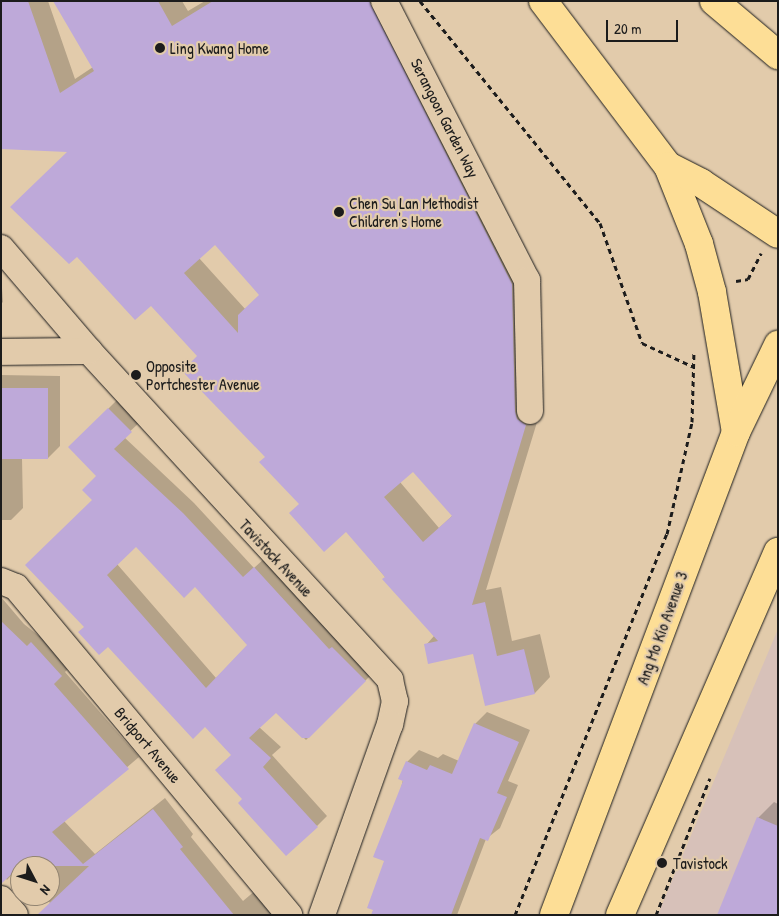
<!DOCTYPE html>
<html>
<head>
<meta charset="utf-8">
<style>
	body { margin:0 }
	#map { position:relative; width:779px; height:916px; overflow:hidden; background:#e2cbab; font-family:"Patrick Hand",sans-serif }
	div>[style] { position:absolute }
	.built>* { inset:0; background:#d7c1b9 }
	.shadow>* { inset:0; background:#0003 }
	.building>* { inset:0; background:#bea9d9 }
	.path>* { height:3px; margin-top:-1.5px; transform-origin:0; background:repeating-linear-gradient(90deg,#1c1c1c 0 5px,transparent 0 9px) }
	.roads { filter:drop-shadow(0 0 1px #1c1c1c) drop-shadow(0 0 1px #1c1c1c) }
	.minor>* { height:26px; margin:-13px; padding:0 13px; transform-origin:13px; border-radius:13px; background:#e2cbab }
	.highway>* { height:28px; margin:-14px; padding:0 14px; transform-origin:14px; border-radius:14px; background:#fdde96 }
	.dots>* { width:14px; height:14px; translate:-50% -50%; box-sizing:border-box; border:2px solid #e2cbab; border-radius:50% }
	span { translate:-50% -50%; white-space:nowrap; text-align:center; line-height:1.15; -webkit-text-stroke:4.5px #e2cbab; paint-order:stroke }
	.poi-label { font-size:16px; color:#1c1c1c }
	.left { translate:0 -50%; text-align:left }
	.street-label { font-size:16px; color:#1c1c1c }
	.frame { position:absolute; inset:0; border:2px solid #1c1c1c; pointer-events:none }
	.north { position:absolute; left:10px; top:856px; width:50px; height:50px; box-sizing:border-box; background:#e2cbab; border:1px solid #938572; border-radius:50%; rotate:130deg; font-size:14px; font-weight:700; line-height:20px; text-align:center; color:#1c1c1c }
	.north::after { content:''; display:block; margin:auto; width:18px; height:22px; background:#1c1c1c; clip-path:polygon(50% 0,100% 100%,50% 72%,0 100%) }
	.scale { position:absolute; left:606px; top:20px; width:72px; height:22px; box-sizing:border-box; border:2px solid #1c1c1c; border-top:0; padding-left:6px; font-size:15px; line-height:18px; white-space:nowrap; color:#1c1c1c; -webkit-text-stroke:4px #e2cbab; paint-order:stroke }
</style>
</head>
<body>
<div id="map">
	<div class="built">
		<div style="clip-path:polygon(778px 629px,778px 915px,658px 915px,668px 890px)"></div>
	</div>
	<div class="shadow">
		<div style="clip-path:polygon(evenodd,1px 1px,48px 1px,75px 79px,93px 67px,54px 1px,182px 1px,188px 11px,205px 1px,391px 1px,527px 268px,541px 409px,486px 590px,501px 587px,512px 641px,540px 634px,550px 677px,535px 693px,486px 705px,474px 653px,426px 645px,434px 636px,346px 530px,301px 504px,199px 356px,151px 304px,70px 151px,1px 1px,215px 243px,260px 295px,246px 310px,199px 258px,215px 243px,1px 1px,413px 470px,453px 515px,439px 528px,400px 482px,413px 470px)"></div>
		<div style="clip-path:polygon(1px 274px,3px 302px,1px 304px)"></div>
		<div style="clip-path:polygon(1px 375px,60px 376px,60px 446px,48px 458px,22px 458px,23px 508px,11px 520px,1px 520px)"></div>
		<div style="clip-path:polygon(evenodd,119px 398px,141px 421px,124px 437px,194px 503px,254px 568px,266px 557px,376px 670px,306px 740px,277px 711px,259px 727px,281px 747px,272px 755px,327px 816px,317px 826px,244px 799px,232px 755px,205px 726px,86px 627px,94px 500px,98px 476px,70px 447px,119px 398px,137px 545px,195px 585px,248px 645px,216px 678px,117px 564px,137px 545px)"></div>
		<div style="clip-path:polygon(1px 597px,24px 624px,39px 636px,43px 632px,73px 664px,65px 672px,139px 757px,64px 821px,95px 854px,165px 798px,193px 834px,191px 837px,243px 901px,256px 890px,278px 915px,40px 915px,50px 903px,44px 896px,50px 896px,50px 866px,20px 866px,7px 880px,1px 873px)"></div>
		<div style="clip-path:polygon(487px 712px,530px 730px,508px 781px,518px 785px,500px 828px,486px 839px,457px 915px,372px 915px,407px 762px,419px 750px,438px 758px,443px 754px,459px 761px,475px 724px)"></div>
		<div style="clip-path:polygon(774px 802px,778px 804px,778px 915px,758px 818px)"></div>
	</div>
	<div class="building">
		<div style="clip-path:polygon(evenodd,1px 1px,28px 1px,60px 93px,94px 71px,53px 1px,158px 1px,172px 26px,213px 1px,369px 1px,512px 284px,515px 411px,517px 419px,526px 425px,472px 605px,485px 602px,497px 656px,524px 649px,535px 694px,485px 706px,473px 654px,428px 664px,424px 644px,438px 641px,382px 579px,385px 577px,346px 532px,324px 552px,289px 513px,299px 504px,259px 462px,265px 457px,182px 371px,197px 356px,151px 306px,135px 320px,77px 257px,69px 264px,10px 207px,67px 152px,1px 149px,1px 1px,215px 245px,259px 295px,238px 315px,238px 333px,184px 273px,215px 245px,1px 1px,413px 472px,452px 516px,423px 542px,384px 497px,413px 472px)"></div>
		<div style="clip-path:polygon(1px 388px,48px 388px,48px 459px,1px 459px)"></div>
		<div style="clip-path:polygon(evenodd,108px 408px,132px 432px,114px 449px,183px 513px,243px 577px,254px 567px,329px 649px,332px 647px,366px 681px,309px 738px,302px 738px,276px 713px,249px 738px,271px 758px,263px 767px,318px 827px,286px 856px,238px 803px,242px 799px,215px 770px,231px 755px,205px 727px,193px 739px,108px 647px,99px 655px,78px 632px,84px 627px,25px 565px,92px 500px,82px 490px,96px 476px,68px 447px,108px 408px,136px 547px,184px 598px,195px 587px,247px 645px,206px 688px,107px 575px,136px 547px)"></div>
		<div style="clip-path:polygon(1px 621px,27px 646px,31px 642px,62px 676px,54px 684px,129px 769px,52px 832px,83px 864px,153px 809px,183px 847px,180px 849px,234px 915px,37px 915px,89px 866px,20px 866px,1px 884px)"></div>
		<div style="clip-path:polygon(474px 723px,519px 742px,497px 793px,507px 797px,488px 841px,480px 838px,451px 915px,371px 915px,373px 910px,367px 908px,384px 861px,373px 857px,403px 781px,398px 779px,406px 761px,427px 770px,430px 765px,452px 774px)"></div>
		<div style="clip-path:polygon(757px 817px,778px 826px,778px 915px,717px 915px)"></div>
	</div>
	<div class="path">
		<div style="left:420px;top:1px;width:286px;rotate:51deg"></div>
		<div style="left:600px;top:223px;width:127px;rotate:70.7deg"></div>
		<div style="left:642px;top:343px;width:57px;rotate:24.8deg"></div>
		<div style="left:736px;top:281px;width:12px;rotate:-9deg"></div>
		<div style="left:748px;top:279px;width:29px;rotate:-63deg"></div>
		<div style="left:515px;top:915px;width:410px;rotate:-68.3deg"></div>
		<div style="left:667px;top:534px;width:115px;rotate:-77.4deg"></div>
		<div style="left:692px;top:422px;width:70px;rotate:-88.4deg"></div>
		<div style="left:656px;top:915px;width:147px;rotate:-68.5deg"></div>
	</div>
	<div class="roads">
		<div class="minor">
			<div style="left:384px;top:1px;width:314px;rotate:62.9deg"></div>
			<div style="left:527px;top:280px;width:131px;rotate:88.7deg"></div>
			<div style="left:1px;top:248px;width:135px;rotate:49.5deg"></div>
			<div style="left:89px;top:351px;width:446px;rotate:47.5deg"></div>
			<div style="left:390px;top:680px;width:22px;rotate:77deg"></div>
			<div style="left:395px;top:701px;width:24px;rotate:102deg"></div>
			<div style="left:390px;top:724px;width:203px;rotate:109.6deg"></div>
			<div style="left:1px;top:352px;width:88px;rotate:-0.7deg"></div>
			<div style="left:1px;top:581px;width:16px;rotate:22deg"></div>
			<div style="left:16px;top:587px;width:427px;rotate:50.2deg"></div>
			<div style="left:1px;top:899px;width:21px;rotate:49deg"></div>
		</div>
		<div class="highway">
			<div style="left:543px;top:1px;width:207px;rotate:52.9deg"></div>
			<div style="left:668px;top:166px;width:84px;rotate:68.3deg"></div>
			<div style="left:699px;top:244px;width:50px;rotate:74.8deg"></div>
			<div style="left:712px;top:292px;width:142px;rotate:80.3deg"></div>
			<div style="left:714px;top:1px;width:84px;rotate:40.2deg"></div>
			<div style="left:668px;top:166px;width:37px;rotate:27deg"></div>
			<div style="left:701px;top:183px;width:92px;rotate:33.5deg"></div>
			<div style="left:554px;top:915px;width:516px;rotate:-69.35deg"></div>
			<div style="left:736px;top:432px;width:97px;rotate:-64.2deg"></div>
			<div style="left:620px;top:915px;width:396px;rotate:-66.5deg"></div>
		</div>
	</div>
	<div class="dots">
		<div style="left:160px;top:48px;background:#1c1c1c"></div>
		<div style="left:339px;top:212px;background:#1c1c1c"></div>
		<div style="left:136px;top:375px;background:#1c1c1c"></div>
		<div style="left:662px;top:863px;background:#1c1c1c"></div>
	</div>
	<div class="poi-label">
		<span class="left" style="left:170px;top:48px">Ling Kwang Home</span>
		<span class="left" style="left:349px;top:212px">Chen Su Lan Methodist<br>Children's Home</span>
		<span class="left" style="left:146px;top:375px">Opposite<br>Portchester Avenue</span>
		<span class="left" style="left:673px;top:863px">Tavistock</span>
	</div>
	<div class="street-label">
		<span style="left:445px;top:118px;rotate:63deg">Serangoon Garden Way</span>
		<span style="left:276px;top:558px;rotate:47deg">Tavistock Avenue</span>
		<span style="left:662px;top:628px;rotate:-70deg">Ang Mo Kio Avenue 3</span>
		<span style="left:148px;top:745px;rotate:50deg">Bridport Avenue</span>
	</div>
	<div class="frame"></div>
	<div class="north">N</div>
	<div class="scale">20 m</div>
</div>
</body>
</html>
